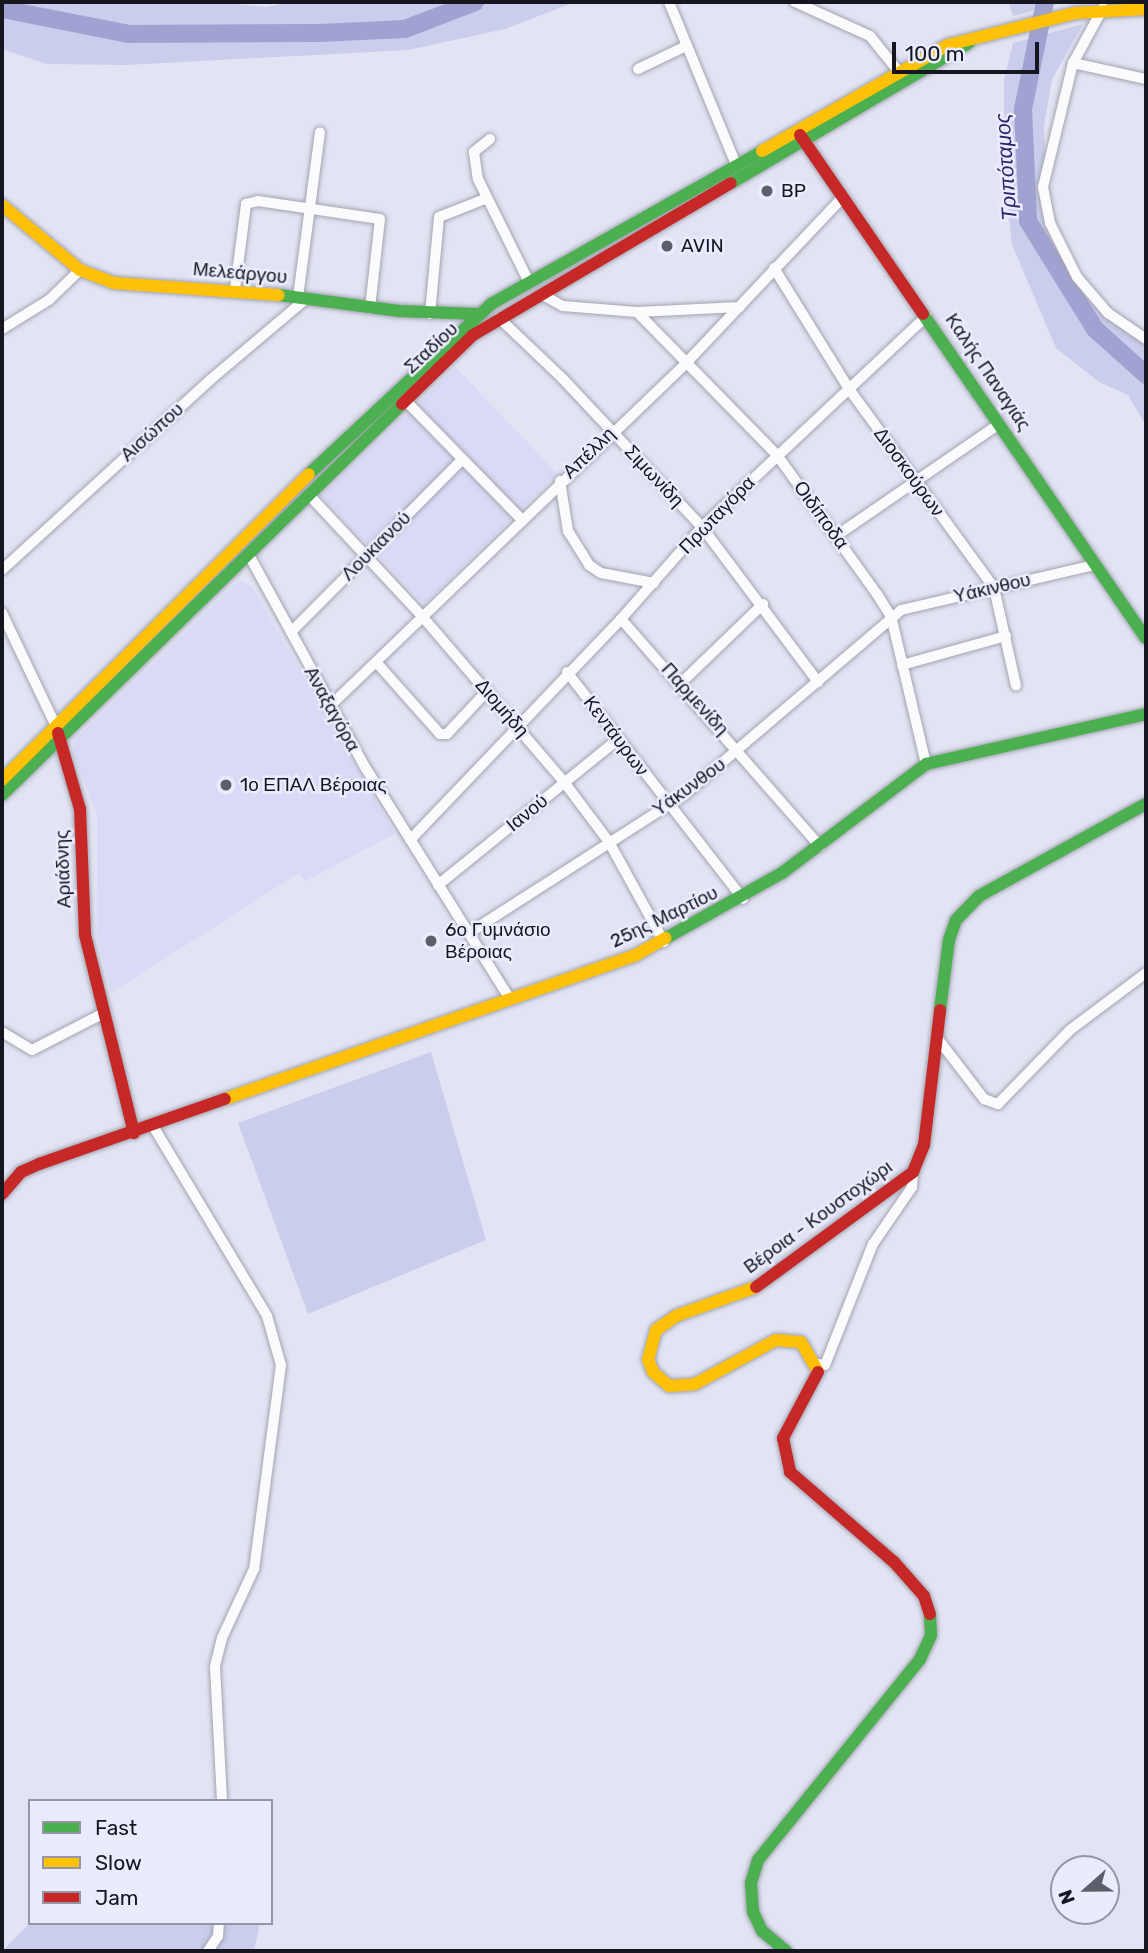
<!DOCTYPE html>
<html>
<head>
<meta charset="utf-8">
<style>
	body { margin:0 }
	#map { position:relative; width:1148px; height:1953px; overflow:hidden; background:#e2e4f4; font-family:Rubik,sans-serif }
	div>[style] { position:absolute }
	.built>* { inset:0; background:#d9dbf6 }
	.green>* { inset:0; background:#cacdec }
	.river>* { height:18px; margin:-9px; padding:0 9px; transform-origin:9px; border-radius:9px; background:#a0a2d1 }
	.roads { filter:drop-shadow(0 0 2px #a3a4b0) drop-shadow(0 0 2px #a3a4b0) }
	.street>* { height:10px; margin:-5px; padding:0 5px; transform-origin:5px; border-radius:5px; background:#fbfbfd }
	.fast>* { height:12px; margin:-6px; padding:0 6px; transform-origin:6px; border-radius:6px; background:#4caf50 }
	.slow>* { height:12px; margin:-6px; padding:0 6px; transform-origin:6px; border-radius:6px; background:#ffc107 }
	.jam>* { height:12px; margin:-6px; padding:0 6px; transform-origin:6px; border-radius:6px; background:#c62828 }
	.dots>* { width:19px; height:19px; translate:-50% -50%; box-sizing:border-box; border:4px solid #eaecfe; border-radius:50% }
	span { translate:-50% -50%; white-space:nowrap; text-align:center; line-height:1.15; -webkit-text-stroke:5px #eaecfe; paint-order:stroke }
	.poi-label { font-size:19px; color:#15161f }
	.left { translate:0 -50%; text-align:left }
	.street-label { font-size:19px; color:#15161f }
	.water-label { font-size:21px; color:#2b236b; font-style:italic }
	.frame { position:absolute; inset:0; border:4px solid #15161f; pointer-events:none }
	.legend { position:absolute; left:28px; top:1799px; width:245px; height:126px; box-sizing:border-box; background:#eaecfe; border:2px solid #9596a5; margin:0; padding:9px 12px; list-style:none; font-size:21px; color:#15161f }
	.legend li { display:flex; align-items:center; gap:14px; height:35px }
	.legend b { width:35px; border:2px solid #9596a5 }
	.north { position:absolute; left:1050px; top:1855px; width:70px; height:70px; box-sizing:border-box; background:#eaecfe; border:2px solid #9596a5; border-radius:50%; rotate:249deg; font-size:19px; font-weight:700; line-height:28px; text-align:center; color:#15161f }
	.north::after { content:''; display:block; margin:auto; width:24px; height:32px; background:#5d5e6a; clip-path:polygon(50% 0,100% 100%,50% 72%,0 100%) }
	.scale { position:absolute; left:892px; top:42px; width:147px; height:32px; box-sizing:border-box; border:4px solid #15161f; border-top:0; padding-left:9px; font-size:21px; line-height:24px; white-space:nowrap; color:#15161f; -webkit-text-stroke:5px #eaecfe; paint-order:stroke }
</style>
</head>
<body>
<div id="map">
	<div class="built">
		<div style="clip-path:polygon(455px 367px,558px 474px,424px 604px,321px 496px)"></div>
		<div style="clip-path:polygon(240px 580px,252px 587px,395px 834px,305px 881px,299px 873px,111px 993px,97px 936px,97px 815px,73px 754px,75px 739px)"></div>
	</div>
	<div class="green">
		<div style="clip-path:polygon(2px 2px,216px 2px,266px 7px,293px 2px,575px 2px,505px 29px,408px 50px,126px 65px,47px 64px,2px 49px)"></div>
		<div style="clip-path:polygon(1008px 2px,1067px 2px,1013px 16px)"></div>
		<div style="clip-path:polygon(1083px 24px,1052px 79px,1044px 126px,1046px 200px,1061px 251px,1110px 320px,1146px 345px,1146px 426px,1128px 395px,1099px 382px,1056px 348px,1012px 245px,1004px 174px,1004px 80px,1013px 43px)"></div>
		<div style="clip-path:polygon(431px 1052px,486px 1240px,308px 1314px,238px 1123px)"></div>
		<div style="clip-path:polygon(30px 1923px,260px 1923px,254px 1951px,2px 1951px)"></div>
	</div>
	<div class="river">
		<div style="left:1045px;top:2px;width:109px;rotate:101.6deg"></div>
		<div style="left:1023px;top:109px;width:112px;rotate:87.4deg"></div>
		<div style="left:1028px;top:221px;width:127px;rotate:58.2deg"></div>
		<div style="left:1095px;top:329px;width:69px;rotate:42deg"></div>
		<div style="left:2px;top:9px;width:129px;rotate:11.1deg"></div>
		<div style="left:129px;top:34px;width:190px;rotate:-0.3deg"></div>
		<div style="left:319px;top:33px;width:86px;rotate:-2.7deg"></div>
		<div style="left:405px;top:29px;width:75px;rotate:-21.1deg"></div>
	</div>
	<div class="roads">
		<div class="street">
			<div style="left:669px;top:2px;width:173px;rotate:67.6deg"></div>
			<div style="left:795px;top:2px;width:82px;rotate:24.4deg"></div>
			<div style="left:870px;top:36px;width:46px;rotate:51.1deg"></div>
			<div style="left:1103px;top:8px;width:63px;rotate:118.6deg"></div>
			<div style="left:1073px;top:63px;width:128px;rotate:103.6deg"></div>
			<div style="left:1043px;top:187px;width:37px;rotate:79deg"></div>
			<div style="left:1050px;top:223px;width:60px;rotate:63.4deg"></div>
			<div style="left:1077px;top:277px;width:48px;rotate:49.3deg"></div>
			<div style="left:1108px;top:313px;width:46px;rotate:34.4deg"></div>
			<div style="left:1073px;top:63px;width:75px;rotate:12.4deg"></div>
			<div style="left:638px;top:69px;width:51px;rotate:-25.6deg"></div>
			<div style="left:490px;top:139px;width:21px;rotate:141deg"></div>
			<div style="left:474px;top:152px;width:27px;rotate:82deg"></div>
			<div style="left:478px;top:179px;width:113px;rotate:63.7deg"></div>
			<div style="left:774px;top:268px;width:142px;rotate:58.2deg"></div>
			<div style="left:849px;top:389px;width:246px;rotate:53.9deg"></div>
			<div style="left:994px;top:588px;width:100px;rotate:77.3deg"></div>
			<div style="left:235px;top:289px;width:86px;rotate:-82.6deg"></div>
			<div style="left:246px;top:204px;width:12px;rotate:-14deg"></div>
			<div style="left:258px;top:201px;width:123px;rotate:8.4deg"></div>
			<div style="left:380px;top:219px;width:90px;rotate:96.4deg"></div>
			<div style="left:541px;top:294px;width:25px;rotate:29deg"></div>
			<div style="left:563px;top:306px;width:74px;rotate:4.6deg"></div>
			<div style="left:637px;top:312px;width:103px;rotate:-2.8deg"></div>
			<div style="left:298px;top:297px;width:166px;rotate:-82.4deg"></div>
			<div style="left:637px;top:312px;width:200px;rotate:45.6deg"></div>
			<div style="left:777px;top:455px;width:171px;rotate:54.3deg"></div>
			<div style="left:877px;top:594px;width:26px;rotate:58deg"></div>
			<div style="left:891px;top:616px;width:152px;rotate:76.7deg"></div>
			<div style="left:430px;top:314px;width:97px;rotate:-84.7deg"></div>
			<div style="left:439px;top:217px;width:49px;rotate:-21.4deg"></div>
			<div style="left:499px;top:318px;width:88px;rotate:43.6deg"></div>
			<div style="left:563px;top:379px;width:203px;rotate:46.8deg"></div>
			<div style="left:702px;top:527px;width:194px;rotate:53.2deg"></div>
			<div style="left:2px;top:329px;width:55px;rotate:-31.7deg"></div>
			<div style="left:49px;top:300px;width:43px;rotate:-44.1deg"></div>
			<div style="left:405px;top:400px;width:166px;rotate:45.7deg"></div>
			<div style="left:560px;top:481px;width:51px;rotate:80.9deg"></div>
			<div style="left:568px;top:531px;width:40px;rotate:58deg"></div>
			<div style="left:589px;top:565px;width:14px;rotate:34deg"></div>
			<div style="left:601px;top:573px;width:54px;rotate:10.7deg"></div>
			<div style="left:310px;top:496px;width:163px;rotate:47deg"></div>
			<div style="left:421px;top:615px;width:220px;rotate:49.4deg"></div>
			<div style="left:564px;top:782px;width:75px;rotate:53.1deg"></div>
			<div style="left:609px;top:842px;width:114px;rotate:61.2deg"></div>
			<div style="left:836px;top:536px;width:198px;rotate:-34.5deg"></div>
			<div style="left:250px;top:557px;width:239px;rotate:61.3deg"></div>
			<div style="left:365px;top:767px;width:274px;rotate:58deg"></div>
			<div style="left:2px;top:570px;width:282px;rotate:-42.4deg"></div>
			<div style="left:210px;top:380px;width:127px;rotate:-40.2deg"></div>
			<div style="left:2px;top:613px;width:125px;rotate:64.5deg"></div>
			<div style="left:621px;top:619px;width:302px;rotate:48.8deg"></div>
			<div style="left:291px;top:632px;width:243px;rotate:-45.2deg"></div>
			<div style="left:376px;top:662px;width:96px;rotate:48.4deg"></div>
			<div style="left:440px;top:734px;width:7px"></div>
			<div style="left:447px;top:734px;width:59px;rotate:-47.1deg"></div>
			<div style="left:902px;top:665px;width:108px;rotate:-15.6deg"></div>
			<div style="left:567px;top:672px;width:287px;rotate:52.2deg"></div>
			<div style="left:681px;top:683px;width:114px;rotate:-43.9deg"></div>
			<div style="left:330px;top:706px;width:497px;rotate:-43.9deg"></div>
			<div style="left:688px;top:361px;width:226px;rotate:-46.6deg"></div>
			<div style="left:410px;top:840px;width:306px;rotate:-46.3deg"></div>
			<div style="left:621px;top:619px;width:123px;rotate:-48.6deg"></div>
			<div style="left:702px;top:527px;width:308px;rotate:-43.2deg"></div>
			<div style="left:438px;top:885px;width:230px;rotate:-39deg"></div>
			<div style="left:469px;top:933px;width:255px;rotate:-32.7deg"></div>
			<div style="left:684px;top:795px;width:285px;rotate:-40.4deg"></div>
			<div style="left:901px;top:610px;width:199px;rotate:-13.1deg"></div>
			<div style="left:2px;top:1032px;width:35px;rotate:31deg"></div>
			<div style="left:32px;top:1050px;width:81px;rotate:-27.2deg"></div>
			<div style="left:938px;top:1039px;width:76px;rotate:52.5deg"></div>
			<div style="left:984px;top:1099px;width:15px;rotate:20deg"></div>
			<div style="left:998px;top:1104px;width:103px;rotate:-45.8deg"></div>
			<div style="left:1070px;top:1030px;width:95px;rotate:-36.9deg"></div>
			<div style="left:153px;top:1126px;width:222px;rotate:59deg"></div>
			<div style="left:267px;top:1316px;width:51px;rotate:74.1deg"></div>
			<div style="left:281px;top:1365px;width:206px;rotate:97.5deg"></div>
			<div style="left:254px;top:1569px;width:76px;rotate:114.9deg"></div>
			<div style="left:222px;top:1638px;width:30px;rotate:104deg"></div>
			<div style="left:215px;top:1667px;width:134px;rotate:87deg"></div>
			<div style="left:817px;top:1364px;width:8px;rotate:7deg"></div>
			<div style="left:825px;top:1365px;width:130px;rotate:-68.4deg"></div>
			<div style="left:873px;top:1244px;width:69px;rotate:-55.6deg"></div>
			<div style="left:912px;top:1187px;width:15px;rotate:-86deg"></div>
			<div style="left:208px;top:1951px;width:18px;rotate:-56deg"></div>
			<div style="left:218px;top:1936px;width:13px;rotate:-86deg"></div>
		</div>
		<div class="fast">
			<div style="left:731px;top:183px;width:276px;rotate:-30.5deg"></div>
			<div style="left:279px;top:295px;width:121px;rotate:7.6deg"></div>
			<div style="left:399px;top:311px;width:79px;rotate:2.2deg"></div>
			<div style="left:923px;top:314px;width:393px;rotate:55.5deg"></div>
			<div style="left:309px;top:474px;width:249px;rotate:-43deg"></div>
			<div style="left:491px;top:304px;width:311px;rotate:-29.4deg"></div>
			<div style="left:2px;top:795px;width:559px;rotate:-44.35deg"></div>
			<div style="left:666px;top:938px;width:133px;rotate:-29.3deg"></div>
			<div style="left:782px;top:873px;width:181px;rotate:-37.1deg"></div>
			<div style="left:926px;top:764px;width:226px;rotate:-12.8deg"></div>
			<div style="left:940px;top:1010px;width:71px;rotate:-82.7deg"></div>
			<div style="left:949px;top:940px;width:21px;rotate:-71deg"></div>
			<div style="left:956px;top:920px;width:33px;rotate:-46deg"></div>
			<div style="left:979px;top:896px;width:191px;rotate:-28.9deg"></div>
			<div style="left:786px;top:1951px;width:31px;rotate:-140deg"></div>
			<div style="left:762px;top:1931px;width:21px;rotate:-115deg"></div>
			<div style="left:753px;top:1912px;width:29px;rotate:-94deg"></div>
			<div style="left:751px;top:1883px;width:24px;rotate:-73deg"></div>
			<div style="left:758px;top:1860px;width:258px;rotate:-51.1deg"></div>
			<div style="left:920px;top:1659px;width:26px;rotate:-65deg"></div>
			<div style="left:931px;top:1635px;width:21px;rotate:-93deg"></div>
		</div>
		<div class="slow">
			<div style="left:762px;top:151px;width:214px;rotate:-29.7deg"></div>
			<div style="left:948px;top:45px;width:131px;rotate:-14.1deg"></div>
			<div style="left:1075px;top:13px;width:71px;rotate:-3.2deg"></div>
			<div style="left:2px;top:205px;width:102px;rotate:39.8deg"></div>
			<div style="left:80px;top:270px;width:36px;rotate:21deg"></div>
			<div style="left:114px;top:283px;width:165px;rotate:4.2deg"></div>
			<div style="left:2px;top:780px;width:433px;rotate:-44.9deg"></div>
			<div style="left:225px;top:1099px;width:435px;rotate:-19.3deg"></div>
			<div style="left:636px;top:955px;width:34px;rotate:-30deg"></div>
			<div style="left:756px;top:1287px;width:85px;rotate:160.1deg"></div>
			<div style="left:676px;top:1316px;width:24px;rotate:145deg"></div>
			<div style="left:656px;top:1330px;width:30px;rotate:105deg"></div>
			<div style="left:648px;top:1359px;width:14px;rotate:69deg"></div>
			<div style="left:653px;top:1372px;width:21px;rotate:41deg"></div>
			<div style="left:669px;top:1386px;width:26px;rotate:-4deg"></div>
			<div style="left:695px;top:1384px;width:92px;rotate:-28.5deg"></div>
			<div style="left:776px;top:1340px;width:25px;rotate:5deg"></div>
			<div style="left:801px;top:1342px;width:34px;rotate:60deg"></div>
		</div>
		<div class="jam">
			<div style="left:800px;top:135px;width:217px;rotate:55.5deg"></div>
			<div style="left:402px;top:404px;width:99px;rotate:-44.2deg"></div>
			<div style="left:473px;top:335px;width:299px;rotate:-30.5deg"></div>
			<div style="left:58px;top:733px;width:79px;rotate:73.9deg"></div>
			<div style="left:80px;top:809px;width:126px;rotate:87.7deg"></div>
			<div style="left:85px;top:935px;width:204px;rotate:76.1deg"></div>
			<div style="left:2px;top:1194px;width:29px;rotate:-49deg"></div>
			<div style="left:21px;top:1172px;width:20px;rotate:-24deg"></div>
			<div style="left:39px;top:1164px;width:197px;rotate:-19.3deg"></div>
			<div style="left:756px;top:1287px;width:195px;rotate:-36.2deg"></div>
			<div style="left:913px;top:1172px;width:29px;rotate:-68deg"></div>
			<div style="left:924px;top:1145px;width:136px;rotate:-83.2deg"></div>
			<div style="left:818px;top:1372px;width:75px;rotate:117.9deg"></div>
			<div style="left:783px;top:1438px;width:35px;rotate:78deg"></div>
			<div style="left:790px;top:1472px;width:138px;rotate:40.9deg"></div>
			<div style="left:894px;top:1562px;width:45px;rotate:48.6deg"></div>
			<div style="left:924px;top:1596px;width:19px;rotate:72deg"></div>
		</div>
	</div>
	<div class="dots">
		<div style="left:767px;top:191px;background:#5d5e6a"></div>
		<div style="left:667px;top:246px;background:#5d5e6a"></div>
		<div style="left:226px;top:785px;background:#5d5e6a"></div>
		<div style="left:431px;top:941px;background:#5d5e6a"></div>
	</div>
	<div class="poi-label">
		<span class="left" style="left:781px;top:191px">BP</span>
		<span class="left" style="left:681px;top:246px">AVIN</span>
		<span class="left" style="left:240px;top:785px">1ο ΕΠΑΛ Βέροιας</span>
		<span class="left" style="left:445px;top:941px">6ο Γυμνάσιο<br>Βέροιας</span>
	</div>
	<div class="street-label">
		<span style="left:240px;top:273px;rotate:5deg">Μελεάργου</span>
		<span style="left:431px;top:348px;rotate:-43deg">Σταδίου</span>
		<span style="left:988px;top:372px;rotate:56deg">Καλής Παναγιάς</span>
		<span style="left:152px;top:432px;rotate:-42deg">Αισώπου</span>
		<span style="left:589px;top:453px;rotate:-44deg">Απέλλη</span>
		<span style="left:909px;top:472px;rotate:54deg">Διοσκούρων</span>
		<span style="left:654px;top:476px;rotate:47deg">Σιμωνίδη</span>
		<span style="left:717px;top:515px;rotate:-46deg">Πρωταγόρα</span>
		<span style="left:821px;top:515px;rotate:54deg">Οιδίποδα</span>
		<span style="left:376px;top:546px;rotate:-45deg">Λουκιανού</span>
		<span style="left:992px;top:588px;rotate:-13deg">Υάκινθου</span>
		<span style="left:695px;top:699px;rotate:48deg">Παρμενίδη</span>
		<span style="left:502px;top:708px;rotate:49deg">Διομήδη</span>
		<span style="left:332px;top:709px;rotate:61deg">Αναξαγόρα</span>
		<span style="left:616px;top:736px;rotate:53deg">Κεντάυρων</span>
		<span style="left:689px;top:787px;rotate:-36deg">Υάκυνθου</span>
		<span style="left:527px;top:813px;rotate:-39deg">Ιανού</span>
		<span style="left:63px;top:869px;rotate:-92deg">Αριάδνης</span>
		<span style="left:664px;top:917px;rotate:-26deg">25ης Μαρτίου</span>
		<span style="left:818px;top:1217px;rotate:-36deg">Βέροια - Κουστοχώρι</span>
	</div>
	<div class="water-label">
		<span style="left:1006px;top:167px;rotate:-94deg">Τριπόταμος</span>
	</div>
	<div class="frame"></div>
	<ul class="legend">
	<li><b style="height:9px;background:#4caf50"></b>Fast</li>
	<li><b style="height:9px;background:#ffc107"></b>Slow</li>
	<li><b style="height:9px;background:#c62828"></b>Jam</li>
	</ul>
	<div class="north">N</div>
	<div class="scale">100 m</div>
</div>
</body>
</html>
